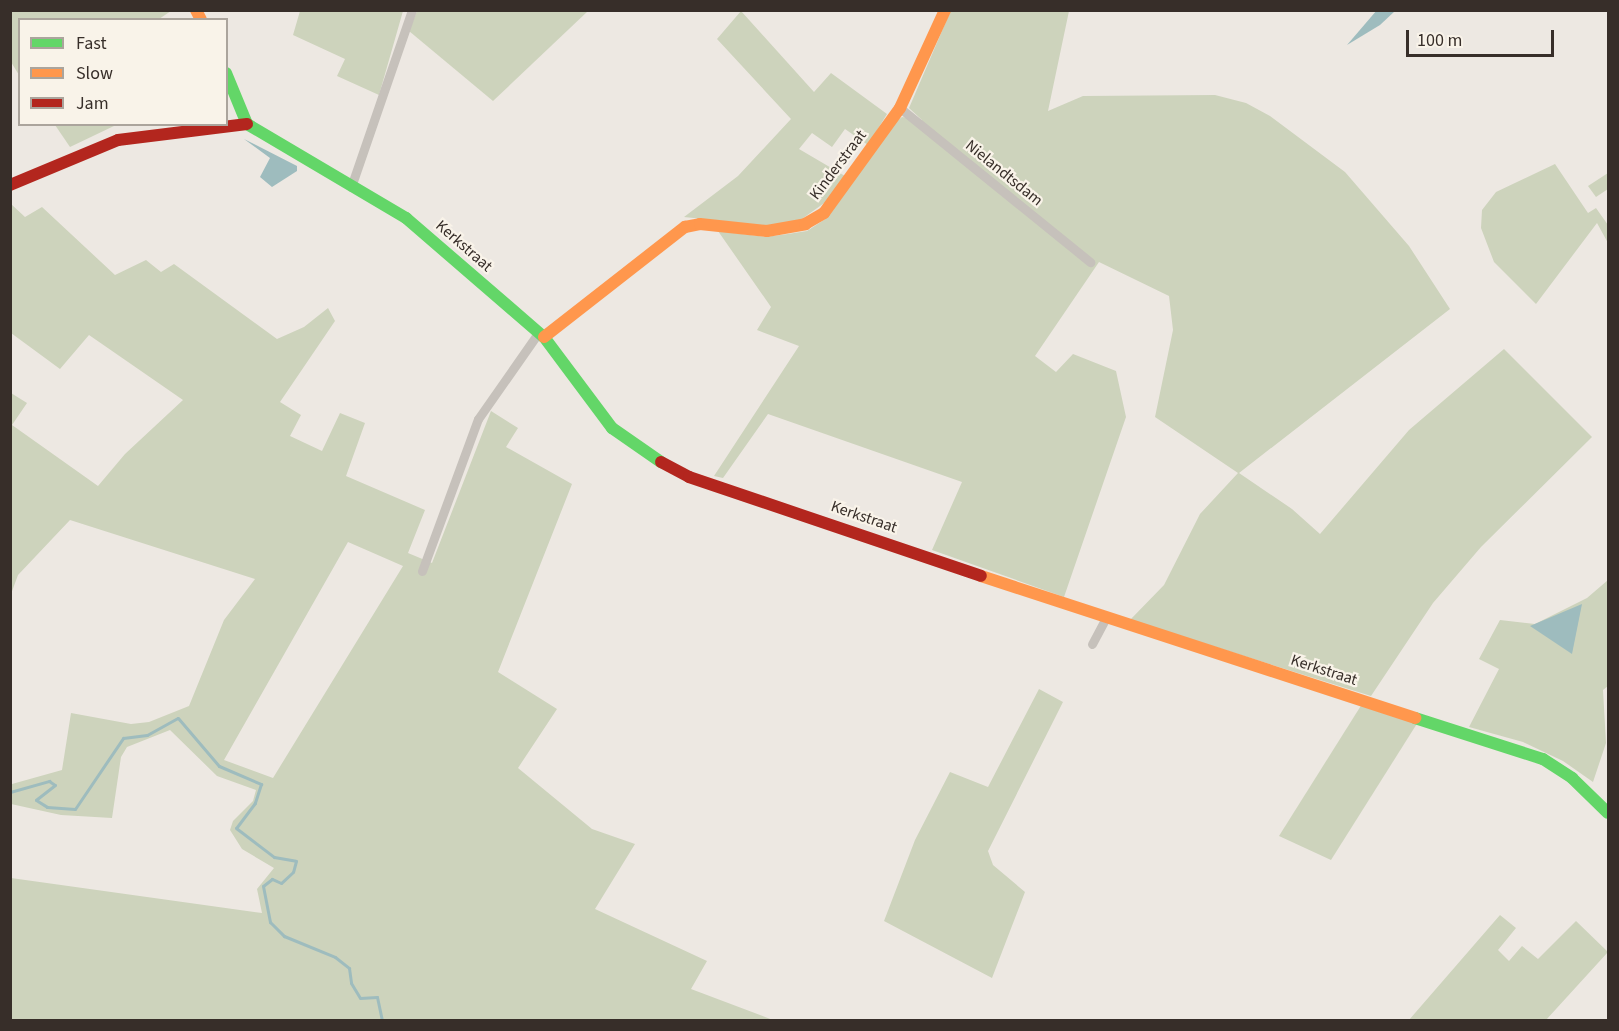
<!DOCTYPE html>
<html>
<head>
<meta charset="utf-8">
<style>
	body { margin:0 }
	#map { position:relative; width:1619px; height:1031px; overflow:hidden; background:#ede8e2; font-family:"Source Sans 3",sans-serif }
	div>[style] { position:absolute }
	.green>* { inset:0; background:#cdd3bc }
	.water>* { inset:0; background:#9ebcbe }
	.stream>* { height:3px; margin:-1.5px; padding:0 1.5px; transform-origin:1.5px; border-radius:1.5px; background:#9ebcbe }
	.street>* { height:9px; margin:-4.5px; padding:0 4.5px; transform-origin:4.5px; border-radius:4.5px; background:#c6c1bb }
	.fast>* { height:12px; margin:-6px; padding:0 6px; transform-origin:6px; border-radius:6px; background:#63d668 }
	.slow>* { height:12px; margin:-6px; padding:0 6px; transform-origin:6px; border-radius:6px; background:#ff974d }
	.jam>* { height:12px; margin:-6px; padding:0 6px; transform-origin:6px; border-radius:6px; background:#b3261e }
	span { translate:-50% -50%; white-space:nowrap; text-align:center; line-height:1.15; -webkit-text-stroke:4.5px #f9f3e9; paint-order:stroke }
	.street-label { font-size:16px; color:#372e29 }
	.frame { position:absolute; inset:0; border:12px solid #372e29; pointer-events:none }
	.legend { position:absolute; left:18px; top:18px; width:210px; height:108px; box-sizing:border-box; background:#f9f3e9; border:2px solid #aba49c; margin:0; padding:8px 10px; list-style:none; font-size:18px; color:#372e29 }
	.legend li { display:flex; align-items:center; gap:12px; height:30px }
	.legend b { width:30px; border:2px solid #aba49c }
	.scale { position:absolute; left:1406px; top:30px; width:148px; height:27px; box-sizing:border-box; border:3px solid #372e29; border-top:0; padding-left:8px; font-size:18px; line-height:21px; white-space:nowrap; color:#372e29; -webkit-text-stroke:4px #f9f3e9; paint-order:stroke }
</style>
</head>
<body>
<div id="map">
	<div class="green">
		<div style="clip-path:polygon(951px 10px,1069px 11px,1048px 111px,1083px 96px,1215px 95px,1246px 103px,1270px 116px,1345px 172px,1409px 246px,1450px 309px,1239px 473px,1292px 509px,1320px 534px,1409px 430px,1504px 349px,1592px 437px,1481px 547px,1433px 603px,1371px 696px,1130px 620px,1164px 585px,1200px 514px,1238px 473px,1155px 417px,1173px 330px,1169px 296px,1099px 262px,1035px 356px,1056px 372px,1073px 354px,1116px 371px,1126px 417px,1064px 597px,932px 550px,962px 482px,768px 414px,723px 478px,714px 476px,799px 346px,757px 330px,771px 307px,718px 231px,765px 237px,788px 234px,807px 231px,827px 218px,897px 121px,902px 117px,922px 120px,909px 108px)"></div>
		<div style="clip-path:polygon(10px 11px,11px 10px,171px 11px,159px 19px,20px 20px,19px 75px,11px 62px)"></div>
		<div style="clip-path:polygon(300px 11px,403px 11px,379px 95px,337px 76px,345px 59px,293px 35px)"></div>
		<div style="clip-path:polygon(417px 11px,588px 11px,493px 101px,409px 31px)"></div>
		<div style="clip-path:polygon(741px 11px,814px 92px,831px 73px,887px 114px,868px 145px,845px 129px,832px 147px,812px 133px,799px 149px,845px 176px,827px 201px,799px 221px,769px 226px,684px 217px,738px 176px,791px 119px,717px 39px)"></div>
		<div style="clip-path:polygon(55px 125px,116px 125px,70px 147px)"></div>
		<div style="clip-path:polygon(1555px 164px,1588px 213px,1596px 208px,1608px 225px,1608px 243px,1597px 223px,1536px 304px,1494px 262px,1481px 228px,1482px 210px,1496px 192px)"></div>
		<div style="clip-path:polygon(1608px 173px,1608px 189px,1596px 197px,1588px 186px)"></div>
		<div style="clip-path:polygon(evenodd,11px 204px,25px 217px,42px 207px,115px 275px,146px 260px,161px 272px,174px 264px,277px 339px,304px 327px,328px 308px,335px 321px,280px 402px,301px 415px,290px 436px,322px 451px,340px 413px,365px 423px,346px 476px,425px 510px,408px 553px,432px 563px,491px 411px,518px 428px,506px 447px,572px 484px,498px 672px,557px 709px,518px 768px,592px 829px,635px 844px,595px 909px,707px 961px,691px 989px,773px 1020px,11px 1020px,11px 878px,262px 913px,257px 889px,274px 868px,242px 849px,230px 830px,233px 821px,253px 801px,256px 790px,217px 776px,170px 730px,127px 747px,121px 757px,112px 818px,61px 815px,11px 804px,11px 777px,12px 784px,62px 770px,71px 713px,131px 724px,149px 722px,189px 706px,224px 620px,255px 579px,70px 520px,18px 575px,11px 594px,11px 393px,27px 403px,12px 425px,98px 486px,125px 454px,183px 400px,89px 335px,60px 369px,11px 333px,11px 204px,348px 542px,403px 566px,273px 778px,224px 760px,348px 542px)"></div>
		<div style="clip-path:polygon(1608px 580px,1608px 686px,1603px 690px,1606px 743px,1593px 782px,1563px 761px,1523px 742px,1469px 727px,1499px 669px,1479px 659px,1500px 620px,1535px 624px,1587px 598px)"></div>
		<div style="clip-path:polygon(1039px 689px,1063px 702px,988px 851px,993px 865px,1025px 892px,992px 978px,884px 921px,915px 840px,950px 772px,988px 787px)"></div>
		<div style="clip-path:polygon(1362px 704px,1418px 722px,1331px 860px,1279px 836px)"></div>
		<div style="clip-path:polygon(1500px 915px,1516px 928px,1498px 950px,1509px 961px,1522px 946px,1538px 959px,1576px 921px,1608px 952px,1546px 1020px,1409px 1020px)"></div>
	</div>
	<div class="water">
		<div style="clip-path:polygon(1377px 10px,1395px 11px,1380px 25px,1347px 45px)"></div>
		<div style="clip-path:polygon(244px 139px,297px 166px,297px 171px,272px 187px,260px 177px,270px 158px)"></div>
		<div style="clip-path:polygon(1582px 604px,1572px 654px,1530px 626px)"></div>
	</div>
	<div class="stream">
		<div style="left:10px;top:792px;width:41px;rotate:-15.8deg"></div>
		<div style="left:49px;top:781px;width:7px;rotate:34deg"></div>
		<div style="left:55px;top:785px;width:24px;rotate:142deg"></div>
		<div style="left:36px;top:800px;width:13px;rotate:32deg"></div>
		<div style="left:47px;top:807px;width:28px;rotate:4deg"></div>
		<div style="left:75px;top:809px;width:86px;rotate:-55.9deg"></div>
		<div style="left:123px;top:738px;width:24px;rotate:-7deg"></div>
		<div style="left:147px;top:735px;width:35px;rotate:-29deg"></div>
		<div style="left:178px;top:718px;width:63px;rotate:49.5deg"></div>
		<div style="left:219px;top:766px;width:46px;rotate:23.2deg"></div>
		<div style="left:261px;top:784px;width:20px;rotate:108deg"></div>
		<div style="left:255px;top:803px;width:31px;rotate:127deg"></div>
		<div style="left:236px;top:828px;width:48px;rotate:37.3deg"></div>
		<div style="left:274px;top:857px;width:22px;rotate:10deg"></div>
		<div style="left:296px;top:861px;width:11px;rotate:105deg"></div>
		<div style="left:293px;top:872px;width:16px;rotate:137deg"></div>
		<div style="left:281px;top:883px;width:10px;rotate:-156deg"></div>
		<div style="left:272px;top:879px;width:11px;rotate:142deg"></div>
		<div style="left:263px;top:886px;width:37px;rotate:79deg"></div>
		<div style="left:270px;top:922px;width:20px;rotate:45deg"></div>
		<div style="left:284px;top:936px;width:55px;rotate:22.4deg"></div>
		<div style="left:335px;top:957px;width:18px;rotate:38deg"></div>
		<div style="left:349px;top:968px;width:15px;rotate:82deg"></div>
		<div style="left:351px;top:983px;width:17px;rotate:59deg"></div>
		<div style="left:360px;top:998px;width:17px;rotate:-3deg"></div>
		<div style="left:377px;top:997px;width:24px;rotate:78deg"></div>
	</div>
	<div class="street">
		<div style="left:900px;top:108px;width:245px;rotate:39deg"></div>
		<div style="left:351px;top:187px;width:187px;rotate:-71deg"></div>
		<div style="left:422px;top:571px;width:162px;rotate:-69.8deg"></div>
		<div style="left:478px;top:419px;width:106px;rotate:-55deg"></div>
		<div style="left:1092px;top:644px;width:30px;rotate:-62deg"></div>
	</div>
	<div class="fast">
		<div style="left:226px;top:73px;width:55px;rotate:67.6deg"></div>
		<div style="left:247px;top:124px;width:185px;rotate:30.6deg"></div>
		<div style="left:406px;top:218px;width:182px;rotate:40.8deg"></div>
		<div style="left:544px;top:337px;width:114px;rotate:53.2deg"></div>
		<div style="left:612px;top:428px;width:60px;rotate:34.8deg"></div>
		<div style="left:1415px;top:718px;width:134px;rotate:17.8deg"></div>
		<div style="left:1543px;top:759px;width:35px;rotate:33deg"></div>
		<div style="left:1572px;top:778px;width:50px;rotate:44.2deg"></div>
	</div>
	<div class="slow">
		<div style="left:196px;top:10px;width:11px;rotate:63deg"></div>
		<div style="left:544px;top:337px;width:179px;rotate:-38deg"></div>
		<div style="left:685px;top:227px;width:15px;rotate:-11deg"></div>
		<div style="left:700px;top:224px;width:67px;rotate:6deg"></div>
		<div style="left:767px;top:231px;width:39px;rotate:-10deg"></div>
		<div style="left:805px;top:224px;width:22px;rotate:-30deg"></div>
		<div style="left:824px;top:213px;width:130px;rotate:-54.1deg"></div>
		<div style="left:900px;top:108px;width:108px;rotate:-65.3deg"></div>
		<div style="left:981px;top:576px;width:457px;rotate:18.1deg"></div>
	</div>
	<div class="jam">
		<div style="left:10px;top:185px;width:117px;rotate:-22.6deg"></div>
		<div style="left:118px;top:140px;width:130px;rotate:-7.1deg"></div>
		<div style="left:661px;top:462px;width:32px;rotate:28deg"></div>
		<div style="left:689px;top:477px;width:308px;rotate:18.7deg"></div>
	</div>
	<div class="street-label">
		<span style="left:838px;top:165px;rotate:-53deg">Kinderstraat</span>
		<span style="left:1004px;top:173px;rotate:39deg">Nielandtsdam</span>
		<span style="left:464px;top:246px;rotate:41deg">Kerkstraat</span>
		<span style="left:864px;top:517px;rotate:19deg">Kerkstraat</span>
		<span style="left:1324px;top:670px;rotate:18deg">Kerkstraat</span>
	</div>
	<div class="frame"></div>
	<ul class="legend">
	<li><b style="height:8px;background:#63d668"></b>Fast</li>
	<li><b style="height:8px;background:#ff974d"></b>Slow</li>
	<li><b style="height:8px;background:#b3261e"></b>Jam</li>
	</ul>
	<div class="scale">100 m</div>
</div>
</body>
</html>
